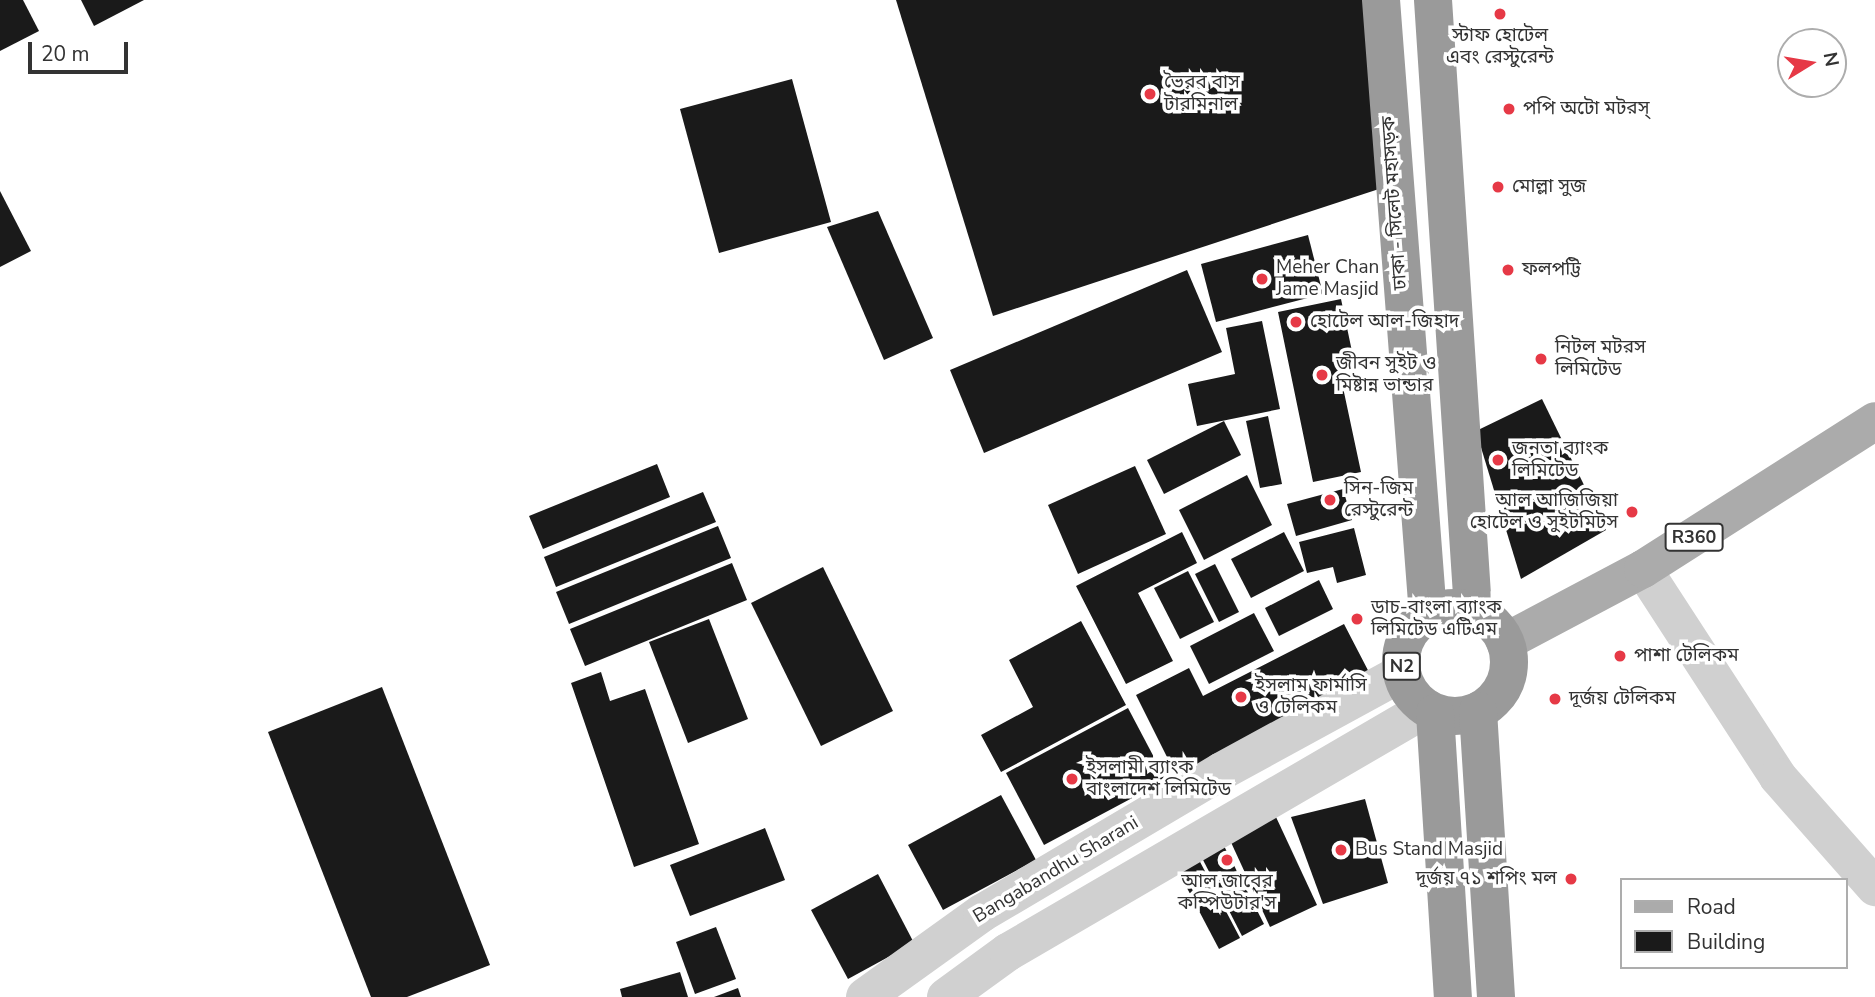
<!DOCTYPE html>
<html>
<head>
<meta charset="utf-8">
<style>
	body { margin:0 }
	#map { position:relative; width:1875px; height:997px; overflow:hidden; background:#fff; font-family:"Nunito Sans","Noto Sans Bengali",sans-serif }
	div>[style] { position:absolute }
	.building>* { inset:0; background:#1a1a1a }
	.minor>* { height:38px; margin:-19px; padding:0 19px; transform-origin:19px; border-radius:19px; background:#d0d0d0 }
	.major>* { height:38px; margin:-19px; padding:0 19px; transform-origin:19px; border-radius:19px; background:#ababab }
	.highway>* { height:38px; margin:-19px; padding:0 19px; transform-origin:19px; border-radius:19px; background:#9a9a9a }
	.highway>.ring { margin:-19px; padding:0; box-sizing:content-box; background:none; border:38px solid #9a9a9a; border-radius:50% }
	.dots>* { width:19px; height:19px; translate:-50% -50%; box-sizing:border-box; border:4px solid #fff; border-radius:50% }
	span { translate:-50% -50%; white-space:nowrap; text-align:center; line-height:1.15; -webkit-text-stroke:7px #fff; paint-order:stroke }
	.shield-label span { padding:2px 5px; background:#fff; border:2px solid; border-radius:5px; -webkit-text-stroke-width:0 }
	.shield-label { font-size:18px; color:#333; font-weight:700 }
	.poi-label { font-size:19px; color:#333 }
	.left { translate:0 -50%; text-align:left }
	.right { translate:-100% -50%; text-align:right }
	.street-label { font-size:19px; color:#333 }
	.legend { position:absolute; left:1620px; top:878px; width:228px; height:91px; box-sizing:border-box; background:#fff; border:2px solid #adadad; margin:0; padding:9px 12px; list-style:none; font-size:21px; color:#333 }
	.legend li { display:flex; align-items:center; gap:14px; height:35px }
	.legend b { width:35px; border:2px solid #adadad }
	.north { position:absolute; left:1777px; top:28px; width:70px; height:70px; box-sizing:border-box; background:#fff; border:2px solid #adadad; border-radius:50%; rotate:79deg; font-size:19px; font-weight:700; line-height:28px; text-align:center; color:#333 }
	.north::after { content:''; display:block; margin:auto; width:24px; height:32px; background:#e63946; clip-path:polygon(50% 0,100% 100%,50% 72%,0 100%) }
	.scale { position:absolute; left:28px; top:42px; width:100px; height:32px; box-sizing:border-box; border:4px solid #333; border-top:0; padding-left:9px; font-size:21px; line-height:24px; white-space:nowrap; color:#333; -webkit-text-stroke:5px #fff; paint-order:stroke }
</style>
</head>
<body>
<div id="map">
	<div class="building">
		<div style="clip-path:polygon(0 0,23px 0,39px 31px,0 51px)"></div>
		<div style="clip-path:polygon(81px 0,144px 0,94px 26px)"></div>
		<div style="clip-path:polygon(896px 0,1367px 0,1382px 188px,993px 316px)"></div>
		<div style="clip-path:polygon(792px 79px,831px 222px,719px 253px,680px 109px)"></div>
		<div style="clip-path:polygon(0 191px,31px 251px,0 267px)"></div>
		<div style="clip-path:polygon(878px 211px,933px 338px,884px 360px,827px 227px)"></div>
		<div style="clip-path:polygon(1308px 235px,1323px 294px,1216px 322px,1201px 264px)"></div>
		<div style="clip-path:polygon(1187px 270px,1222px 352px,984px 453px,950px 370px)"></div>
		<div style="clip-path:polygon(1341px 299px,1354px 361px,1338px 364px,1361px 472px,1313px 482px,1278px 312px)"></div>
		<div style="clip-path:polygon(1262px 321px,1280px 409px,1197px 426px,1188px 384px,1235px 374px,1226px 328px)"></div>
		<div style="clip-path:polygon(1542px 399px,1606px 530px,1521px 579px,1476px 431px)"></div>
		<div style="clip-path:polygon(1268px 416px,1282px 484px,1260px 488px,1246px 421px)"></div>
		<div style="clip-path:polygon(1224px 421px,1241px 455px,1164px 494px,1147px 460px)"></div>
		<div style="clip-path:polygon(657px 464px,670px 497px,543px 549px,529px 516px)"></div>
		<div style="clip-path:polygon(1135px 466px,1166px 534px,1078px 574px,1048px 505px)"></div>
		<div style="clip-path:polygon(1247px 475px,1272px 525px,1204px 560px,1179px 510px)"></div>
		<div style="clip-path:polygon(1343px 489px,1352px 520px,1296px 536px,1287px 504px)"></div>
		<div style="clip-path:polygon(703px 492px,716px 522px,556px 587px,544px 557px)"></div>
		<div style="clip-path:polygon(718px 526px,731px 558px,569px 624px,556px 592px)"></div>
		<div style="clip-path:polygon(1354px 528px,1366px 575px,1337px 583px,1333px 567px,1307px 573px,1299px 542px)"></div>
		<div style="clip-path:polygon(1182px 532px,1197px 563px,1138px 593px,1173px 661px,1126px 684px,1076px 586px)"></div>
		<div style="clip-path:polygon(1284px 532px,1304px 571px,1251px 598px,1231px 559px)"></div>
		<div style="clip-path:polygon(732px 563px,747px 600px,585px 666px,570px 629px)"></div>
		<div style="clip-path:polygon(1215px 564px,1239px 612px,1219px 622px,1195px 574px)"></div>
		<div style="clip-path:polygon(823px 567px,893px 711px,821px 746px,751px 603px)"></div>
		<div style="clip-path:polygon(1188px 571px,1214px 622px,1180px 639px,1154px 588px)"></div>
		<div style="clip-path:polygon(1319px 580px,1333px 609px,1279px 636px,1265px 608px)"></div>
		<div style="clip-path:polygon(1254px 613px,1274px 651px,1209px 684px,1190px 646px)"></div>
		<div style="clip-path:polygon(709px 619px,748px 719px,688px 743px,649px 642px)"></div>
		<div style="clip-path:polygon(1081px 621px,1126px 705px,1001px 772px,981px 735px,1033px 707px,1009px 660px)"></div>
		<div style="clip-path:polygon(1344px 624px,1372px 678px,1177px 777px,1136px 695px,1189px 668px,1203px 696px)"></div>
		<div style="clip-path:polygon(601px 672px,610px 701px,645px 689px,699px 844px,634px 867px,571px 683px)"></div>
		<div style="clip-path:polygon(382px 687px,490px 965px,407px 997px,371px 997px,268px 732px)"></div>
		<div style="clip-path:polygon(1128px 708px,1166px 780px,1044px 845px,1006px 773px)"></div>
		<div style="clip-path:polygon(1001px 795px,1036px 860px,943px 910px,908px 845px)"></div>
		<div style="clip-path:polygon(1365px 799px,1388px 883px,1323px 904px,1291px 817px)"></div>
		<div style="clip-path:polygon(1276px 817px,1317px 905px,1270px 927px,1229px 838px)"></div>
		<div style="clip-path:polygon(765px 828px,785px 880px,690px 916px,670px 865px)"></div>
		<div style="clip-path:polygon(1223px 844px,1264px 924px,1242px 936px,1201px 856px)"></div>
		<div style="clip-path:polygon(1198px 858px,1240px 938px,1219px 949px,1177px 869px)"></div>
		<div style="clip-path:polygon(878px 874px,914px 943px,848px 979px,811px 910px)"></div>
		<div style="clip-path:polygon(716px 927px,736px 979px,695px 994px,676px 942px)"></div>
		<div style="clip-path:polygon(680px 972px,688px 997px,622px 997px,620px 989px)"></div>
		<div style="clip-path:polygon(738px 988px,741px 997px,714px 997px)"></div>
	</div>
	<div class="minor">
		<div style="left:1643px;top:569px;width:248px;rotate:57deg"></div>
		<div style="left:1778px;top:777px;width:147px;rotate:48.6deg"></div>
		<div style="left:865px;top:997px;width:144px;rotate:-35.7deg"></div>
		<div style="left:982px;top:913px;width:279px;rotate:-30.6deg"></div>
		<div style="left:1222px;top:771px;width:205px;rotate:-28.6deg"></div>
		<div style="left:946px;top:997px;width:77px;rotate:-36deg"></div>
		<div style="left:1008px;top:952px;width:485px;rotate:-30.2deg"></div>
	</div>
	<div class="major">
		<div style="left:1505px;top:642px;width:156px;rotate:-27.9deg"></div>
		<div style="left:1643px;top:569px;width:275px;rotate:-32.5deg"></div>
	</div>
	<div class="highway">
		<div style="left:1381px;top:0;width:617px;rotate:85.63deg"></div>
		<div style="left:1433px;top:0;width:612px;rotate:86.25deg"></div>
		<div class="ring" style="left:1401px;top:608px;width:70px;height:70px"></div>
		<div style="left:1478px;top:711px;width:287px;rotate:86.4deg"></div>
		<div style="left:1435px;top:713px;width:285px;rotate:86.4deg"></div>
	</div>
	<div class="dots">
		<div style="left:1500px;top:14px;background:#e63946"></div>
		<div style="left:1150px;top:94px;background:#e63946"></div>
		<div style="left:1509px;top:109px;background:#e63946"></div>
		<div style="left:1498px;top:187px;background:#e63946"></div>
		<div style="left:1508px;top:270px;background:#e63946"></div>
		<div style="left:1262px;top:279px;background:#e63946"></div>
		<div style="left:1296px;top:322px;background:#e63946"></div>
		<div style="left:1541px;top:359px;background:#e63946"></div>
		<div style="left:1322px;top:375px;background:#e63946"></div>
		<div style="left:1498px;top:460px;background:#e63946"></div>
		<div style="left:1330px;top:500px;background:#e63946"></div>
		<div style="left:1632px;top:512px;background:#e63946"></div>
		<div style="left:1357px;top:619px;background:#e63946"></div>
		<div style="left:1620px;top:656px;background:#e63946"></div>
		<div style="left:1241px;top:697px;background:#e63946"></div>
		<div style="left:1555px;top:699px;background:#e63946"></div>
		<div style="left:1072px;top:779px;background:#e63946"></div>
		<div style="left:1341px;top:850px;background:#e63946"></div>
		<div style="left:1227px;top:860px;background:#e63946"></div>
		<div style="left:1571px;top:879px;background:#e63946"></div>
	</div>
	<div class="shield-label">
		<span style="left:1694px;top:537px">R360</span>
		<span style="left:1402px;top:666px">N2</span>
	</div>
	<div class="poi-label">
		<span style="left:1500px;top:47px">স্টাফ হোটেল<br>এবং রেস্টুরেন্ট</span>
		<span class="left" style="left:1164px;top:94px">ভৈরব বাস<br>টারমিনাল</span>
		<span class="left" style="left:1523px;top:109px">পপি অটো মটরস্</span>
		<span class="left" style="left:1512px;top:187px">মোল্লা সুজ</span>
		<span class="left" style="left:1276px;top:279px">Meher Chan<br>Jame Masjid</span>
		<span class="left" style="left:1522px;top:270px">ফলপট্টি</span>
		<span class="left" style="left:1310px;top:322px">হোটেল আল-জিহাদ</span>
		<span class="left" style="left:1555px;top:359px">নিটল মটরস<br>লিমিটেড</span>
		<span class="left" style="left:1336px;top:375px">জীবন সুইট ও<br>মিষ্টান্ন ভান্ডার</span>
		<span class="left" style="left:1512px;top:460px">জনতা ব্যাংক<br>লিমিটেড</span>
		<span class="left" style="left:1344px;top:500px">সিন্-জিম<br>রেস্টুরেন্ট</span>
		<span class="right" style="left:1618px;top:512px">আল আজিজিয়া<br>হোটেল ও সুইটমিটস</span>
		<span class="left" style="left:1371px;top:619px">ডাচ-বাংলা ব্যাংক<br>লিমিটেড এটিএম</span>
		<span class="left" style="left:1634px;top:656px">পাশা টেলিকম</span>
		<span class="left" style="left:1255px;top:697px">ইসলাম ফার্মাসি<br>ও টেলিকম</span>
		<span class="left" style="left:1569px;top:699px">দূর্জয় টেলিকম</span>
		<span class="left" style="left:1086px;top:779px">ইসলামী ব্যাংক<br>বাংলাদেশ লিমিটেড</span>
		<span class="left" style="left:1355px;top:850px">Bus Stand Masjid</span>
		<span class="right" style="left:1557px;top:879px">দূর্জয় ৭১ শপিং মল</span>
		<span style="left:1227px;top:893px">আল জাবের<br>কম্পিউটার'স</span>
	</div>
	<div class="street-label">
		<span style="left:1395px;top:203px;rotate:-94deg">ঢাকা - সিলেট মহাসড়ক</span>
		<span style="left:1056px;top:870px;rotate:-31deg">Bangabandhu Sharani</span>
	</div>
	<ul class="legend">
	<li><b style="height:9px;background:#ababab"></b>Road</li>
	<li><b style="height:19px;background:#1a1a1a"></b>Building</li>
	</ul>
	<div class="north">N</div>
	<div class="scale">20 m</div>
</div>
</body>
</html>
